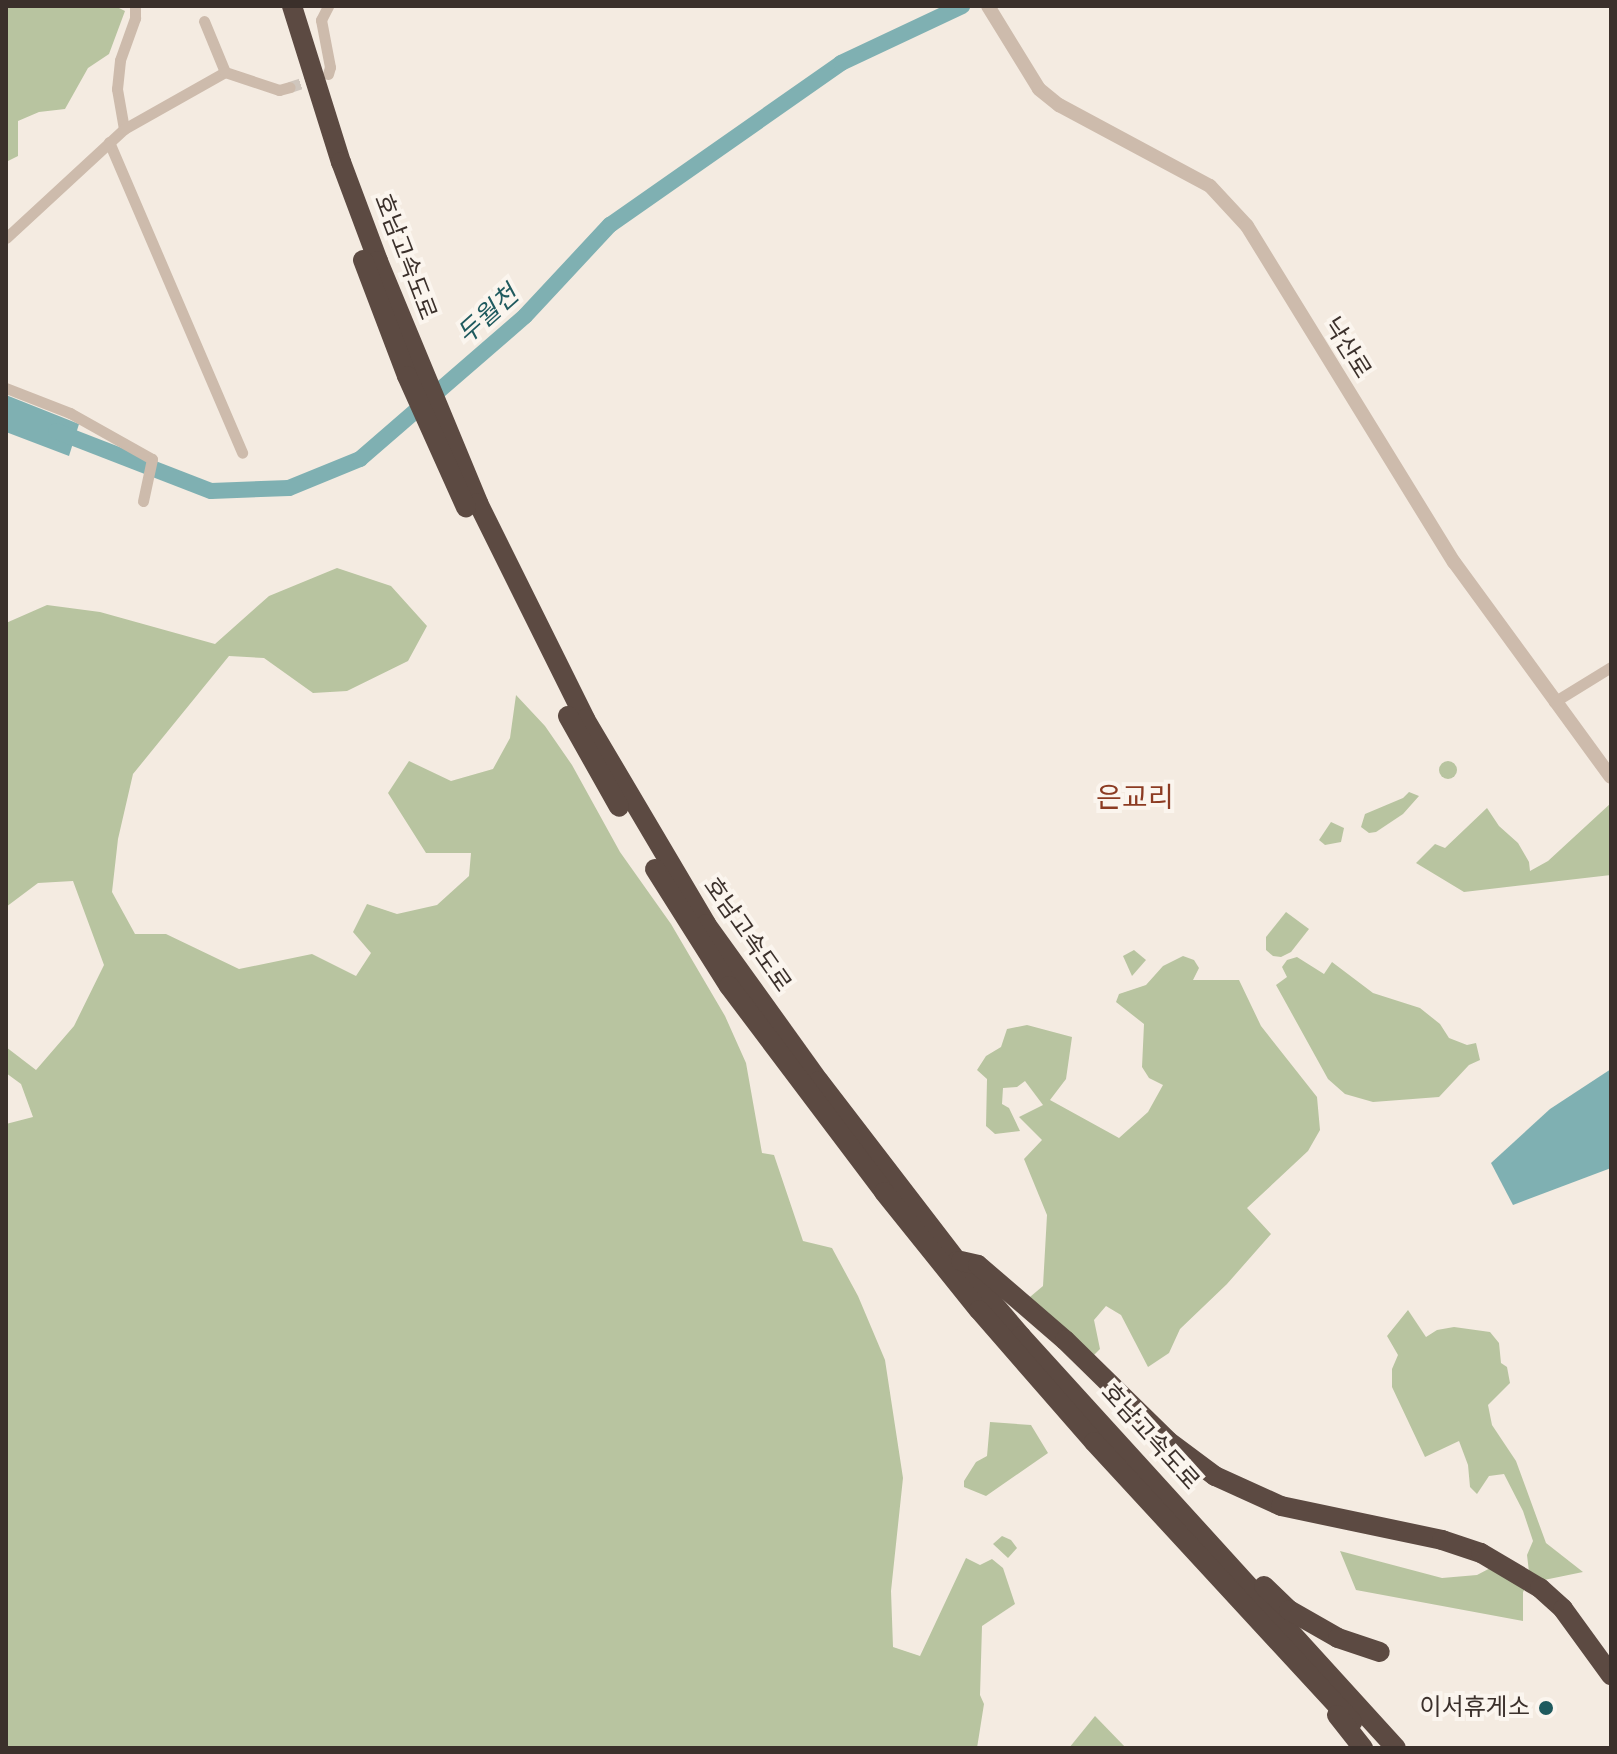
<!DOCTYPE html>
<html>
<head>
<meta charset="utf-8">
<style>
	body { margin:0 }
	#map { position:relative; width:1617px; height:1754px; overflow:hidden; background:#f4ebe1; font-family:"Source Sans 3","Noto Sans KR",sans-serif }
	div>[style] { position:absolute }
	.green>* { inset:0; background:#b8c4a0 }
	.round { border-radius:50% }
	.water>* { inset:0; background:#7fb0b2 }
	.river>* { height:16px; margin:-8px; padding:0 8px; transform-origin:8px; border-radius:8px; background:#7fb0b2 }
	.minor-tunnel>* { height:11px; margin-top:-5.5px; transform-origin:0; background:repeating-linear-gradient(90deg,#cfc6bd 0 11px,transparent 0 16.5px) }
	.minor>* { height:11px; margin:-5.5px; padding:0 5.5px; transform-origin:5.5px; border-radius:5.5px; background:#cdbbac }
	.tertiary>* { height:14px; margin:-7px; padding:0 7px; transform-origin:7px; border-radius:7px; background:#cdbbac }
	.motorway>* { height:20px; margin:-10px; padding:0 10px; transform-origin:10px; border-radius:10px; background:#5c4a42 }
	.dots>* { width:22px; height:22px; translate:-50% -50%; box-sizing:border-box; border:4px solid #fbf5ee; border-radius:50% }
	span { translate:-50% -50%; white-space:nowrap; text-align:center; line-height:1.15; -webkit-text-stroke:8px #fbf5ee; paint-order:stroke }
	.street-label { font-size:24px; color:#3b302b }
	.poi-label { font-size:24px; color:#3b302b }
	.right { translate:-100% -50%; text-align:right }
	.water-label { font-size:26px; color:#1f5a5e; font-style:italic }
	.quarter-label { font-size:28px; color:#8c3b22 }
	.frame { position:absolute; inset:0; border:8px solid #3b302b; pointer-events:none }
</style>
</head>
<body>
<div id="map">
	<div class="green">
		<div style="clip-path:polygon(6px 6px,115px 6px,125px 11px,109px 54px,88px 68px,65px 109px,39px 112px,18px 121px,18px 156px,6px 162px)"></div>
		<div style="clip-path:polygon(337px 568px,391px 586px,427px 626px,408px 661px,347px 691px,313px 693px,264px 658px,229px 656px,133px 774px,118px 839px,112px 892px,135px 934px,166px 934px,239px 969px,312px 954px,356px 976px,371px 953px,353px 932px,367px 904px,397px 914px,437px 905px,469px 876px,471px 853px,426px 853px,388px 793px,409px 761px,451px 781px,493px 769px,510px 738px,516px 695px,545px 726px,572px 765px,620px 852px,671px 924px,725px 1016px,746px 1063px,762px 1153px,774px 1155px,803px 1241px,832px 1248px,858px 1296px,885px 1360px,903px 1478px,891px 1591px,893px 1647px,920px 1656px,966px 1558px,980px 1565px,992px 1559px,1003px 1568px,1015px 1604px,982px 1626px,980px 1695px,984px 1704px,977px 1748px,6px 1748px,6px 1124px,33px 1117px,21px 1084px,6px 1073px,6px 1047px,36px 1070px,74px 1026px,104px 965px,73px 881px,38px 883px,6px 907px,6px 623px,47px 605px,100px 612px,215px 644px,269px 596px)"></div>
		<div class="round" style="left:1439px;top:761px;width:18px;height:18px"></div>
		<div style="clip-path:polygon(1409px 792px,1419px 796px,1403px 814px,1376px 832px,1369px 833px,1361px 827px,1365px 814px,1403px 798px)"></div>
		<div style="clip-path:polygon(1611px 803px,1611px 875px,1464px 892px,1416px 863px,1435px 844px,1445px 848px,1487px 808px,1499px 826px,1518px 843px,1529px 862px,1530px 871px,1548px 861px)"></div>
		<div style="clip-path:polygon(1331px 822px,1344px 828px,1341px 842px,1325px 845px,1319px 840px)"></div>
		<div style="clip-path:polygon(1286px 912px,1309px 929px,1291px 952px,1281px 957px,1273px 956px,1266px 950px,1266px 937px)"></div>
		<div style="clip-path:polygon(1134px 950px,1146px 960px,1132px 976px,1123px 956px)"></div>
		<div style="clip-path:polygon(1183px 956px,1194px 960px,1199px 968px,1193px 980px,1239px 980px,1261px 1026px,1317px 1097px,1320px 1130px,1308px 1151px,1247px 1208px,1271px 1234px,1227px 1284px,1180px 1329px,1169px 1353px,1148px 1367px,1121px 1315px,1106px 1306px,1094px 1320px,1100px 1349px,1084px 1365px,1024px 1302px,1043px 1286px,1047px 1215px,1024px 1159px,1042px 1140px,1019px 1117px,1043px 1105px,1025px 1081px,1017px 1087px,1003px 1088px,1002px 1104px,1009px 1108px,1020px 1131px,995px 1134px,986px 1126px,987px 1079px,977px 1070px,986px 1056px,1001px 1047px,1007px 1029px,1027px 1025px,1072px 1037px,1066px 1079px,1050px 1100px,1119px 1138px,1148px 1112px,1163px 1085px,1149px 1078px,1142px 1067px,1144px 1024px,1116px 1002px,1119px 994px,1146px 985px,1163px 966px)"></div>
		<div style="clip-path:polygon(1297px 957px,1324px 974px,1332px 962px,1373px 993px,1420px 1008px,1440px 1024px,1449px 1038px,1467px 1045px,1476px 1043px,1480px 1060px,1469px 1065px,1439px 1097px,1373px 1102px,1345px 1094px,1328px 1079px,1276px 985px,1287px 977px,1282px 967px,1287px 960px)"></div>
		<div style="clip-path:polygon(1408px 1310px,1426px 1337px,1437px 1330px,1454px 1327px,1490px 1332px,1499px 1343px,1501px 1363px,1507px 1367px,1510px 1383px,1488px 1405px,1492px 1425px,1516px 1461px,1546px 1543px,1583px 1572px,1544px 1580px,1529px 1572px,1527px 1555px,1533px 1541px,1523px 1511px,1504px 1474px,1489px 1476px,1477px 1494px,1470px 1487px,1468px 1465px,1459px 1441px,1425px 1457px,1392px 1387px,1392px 1369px,1398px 1355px,1387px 1336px)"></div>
		<div style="clip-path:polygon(990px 1422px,1031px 1425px,1048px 1453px,986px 1496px,964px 1487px,964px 1481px,976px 1462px,987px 1456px)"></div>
		<div style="clip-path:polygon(1002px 1536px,1011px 1540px,1017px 1548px,1008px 1558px,993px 1544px)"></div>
		<div style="clip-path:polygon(1340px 1551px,1442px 1578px,1477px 1575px,1498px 1564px,1528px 1584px,1523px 1592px,1523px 1621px,1356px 1590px)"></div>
		<div style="clip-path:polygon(1095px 1716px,1126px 1748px,1069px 1748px)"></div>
	</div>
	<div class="water">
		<div style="clip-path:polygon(6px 395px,79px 424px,69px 456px,6px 432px)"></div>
		<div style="clip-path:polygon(1611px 1069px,1611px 1168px,1513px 1205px,1491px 1163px,1550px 1109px)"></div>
	</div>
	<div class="river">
		<div style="left:56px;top:431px;width:166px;rotate:21.2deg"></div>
		<div style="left:211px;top:491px;width:78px;rotate:-2.2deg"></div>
		<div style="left:289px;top:488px;width:77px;rotate:-22.2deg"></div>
		<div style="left:360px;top:459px;width:218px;rotate:-40.9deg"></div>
		<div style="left:525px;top:316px;width:125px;rotate:-47deg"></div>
		<div style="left:610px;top:225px;width:282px;rotate:-35deg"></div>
		<div style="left:841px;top:63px;width:134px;rotate:-25.2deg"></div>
	</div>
	<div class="minor-tunnel">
		<div style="left:290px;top:87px;width:32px;rotate:-18deg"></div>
	</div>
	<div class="minor">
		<div style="left:204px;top:21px;width:55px;rotate:67.6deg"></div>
		<div style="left:328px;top:74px;width:7px;rotate:-74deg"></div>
		<div style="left:330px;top:67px;width:48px;rotate:-100.8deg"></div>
		<div style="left:321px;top:20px;width:16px;rotate:-63deg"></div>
		<div style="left:124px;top:129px;width:41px;rotate:-99.9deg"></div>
		<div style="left:117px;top:89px;width:29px;rotate:-84deg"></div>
		<div style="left:120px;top:60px;width:45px;rotate:-70.3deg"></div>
		<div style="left:135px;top:18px;width:12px;rotate:-90deg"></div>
		<div style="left:109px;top:142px;width:338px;rotate:66.8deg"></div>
		<div style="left:6px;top:238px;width:161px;rotate:-42.7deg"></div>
		<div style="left:124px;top:129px;width:116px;rotate:-29.4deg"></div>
		<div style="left:225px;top:72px;width:57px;rotate:18.4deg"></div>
		<div style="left:279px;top:90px;width:11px;rotate:-15deg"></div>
		<div style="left:6px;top:388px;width:69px;rotate:21.3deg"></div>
		<div style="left:70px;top:413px;width:94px;rotate:29.3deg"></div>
		<div style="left:152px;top:459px;width:43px;rotate:102.1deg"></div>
		<div style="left:1554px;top:702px;width:67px;rotate:-31.6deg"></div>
	</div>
	<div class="tertiary">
		<div style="left:988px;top:6px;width:97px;rotate:58.4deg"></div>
		<div style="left:1039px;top:89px;width:26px;rotate:39deg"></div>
		<div style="left:1059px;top:105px;width:171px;rotate:28.2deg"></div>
		<div style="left:1210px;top:186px;width:54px;rotate:47.2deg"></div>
		<div style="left:1247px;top:226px;width:395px;rotate:58.4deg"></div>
		<div style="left:1454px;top:562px;width:266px;rotate:53.9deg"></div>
	</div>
	<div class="motorway">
		<div style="left:292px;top:6px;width:164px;rotate:72.6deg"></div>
		<div style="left:341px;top:162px;width:106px;rotate:69.5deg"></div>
		<div style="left:378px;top:261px;width:262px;rotate:67.5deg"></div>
		<div style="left:478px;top:503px;width:241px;rotate:63.6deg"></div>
		<div style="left:585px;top:719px;width:238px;rotate:59.4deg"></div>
		<div style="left:706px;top:924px;width:193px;rotate:54.3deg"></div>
		<div style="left:819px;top:1081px;width:227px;rotate:52.5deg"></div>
		<div style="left:957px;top:1261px;width:99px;rotate:49.5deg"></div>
		<div style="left:1021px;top:1336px;width:557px;rotate:47.69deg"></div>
		<div style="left:363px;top:260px;width:124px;rotate:69.2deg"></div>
		<div style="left:407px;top:376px;width:144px;rotate:65.8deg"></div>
		<div style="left:568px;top:716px;width:104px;rotate:60.7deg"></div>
		<div style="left:655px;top:869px;width:138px;rotate:57.7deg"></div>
		<div style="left:729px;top:986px;width:258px;rotate:53deg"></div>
		<div style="left:884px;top:1192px;width:151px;rotate:51.2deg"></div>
		<div style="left:979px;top:1310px;width:175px;rotate:48.9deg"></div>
		<div style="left:1094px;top:1442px;width:381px;rotate:47.3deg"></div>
		<div style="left:961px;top:1261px;width:17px;rotate:13deg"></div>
		<div style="left:978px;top:1265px;width:115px;rotate:40.8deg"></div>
		<div style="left:1065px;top:1340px;width:144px;rotate:44.4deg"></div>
		<div style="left:1168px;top:1441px;width:59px;rotate:36.7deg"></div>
		<div style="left:1215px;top:1476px;width:72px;rotate:24.4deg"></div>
		<div style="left:1281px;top:1506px;width:165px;rotate:11.9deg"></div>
		<div style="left:1442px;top:1540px;width:41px;rotate:18.4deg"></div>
		<div style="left:1481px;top:1553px;width:69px;rotate:30.7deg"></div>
		<div style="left:1540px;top:1588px;width:31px;rotate:42deg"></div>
		<div style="left:1563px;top:1609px;width:82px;rotate:54deg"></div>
		<div style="left:1264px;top:1586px;width:35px;rotate:44deg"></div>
		<div style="left:1289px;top:1610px;width:56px;rotate:29.7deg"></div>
		<div style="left:1338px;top:1638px;width:44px;rotate:18.4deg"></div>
		<div style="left:1337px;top:1715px;width:42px;rotate:51.8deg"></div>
	</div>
	<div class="dots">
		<div style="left:1546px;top:1708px;background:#1f5a5e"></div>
	</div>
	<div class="street-label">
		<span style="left:405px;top:257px;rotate:69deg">호남고속도로</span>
		<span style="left:1347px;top:348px;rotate:58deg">낙산로</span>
		<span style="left:747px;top:935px;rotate:55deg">호남고속도로</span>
		<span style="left:1150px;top:1437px;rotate:48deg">호남고속도로</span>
	</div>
	<div class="poi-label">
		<span class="right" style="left:1530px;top:1708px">이서휴게소</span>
	</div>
	<div class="water-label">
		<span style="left:488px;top:315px;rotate:-42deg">두월천</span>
	</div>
	<div class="quarter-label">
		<span style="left:1135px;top:798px">은교리</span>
	</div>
	<div class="frame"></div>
</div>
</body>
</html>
